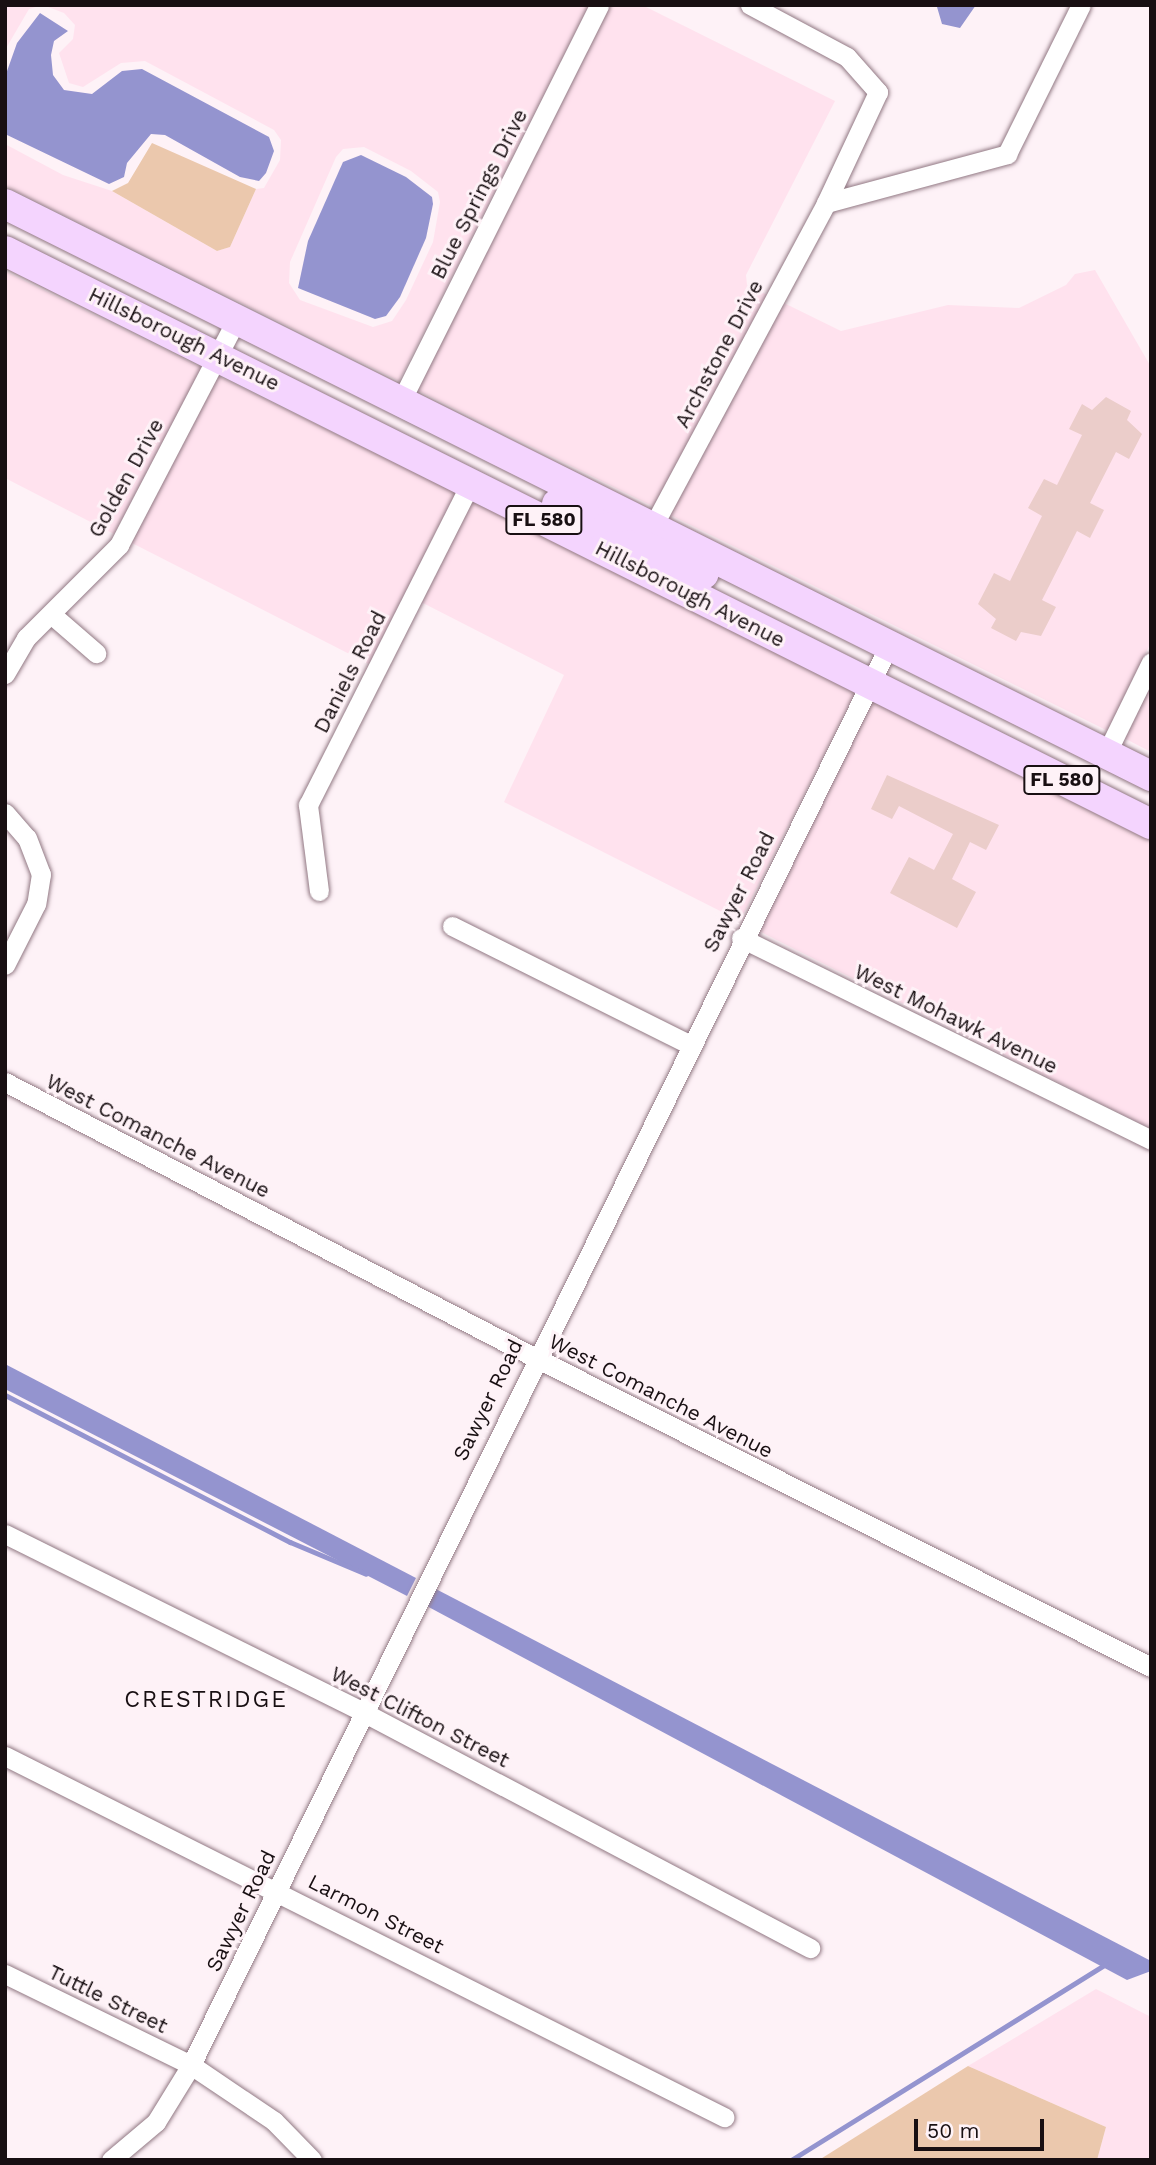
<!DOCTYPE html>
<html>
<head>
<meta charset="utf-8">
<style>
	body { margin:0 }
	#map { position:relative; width:1156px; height:2165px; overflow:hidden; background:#fef2f7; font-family:"Work Sans",sans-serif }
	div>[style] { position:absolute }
	.built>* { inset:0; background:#ffe2ee }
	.green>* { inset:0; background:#ebc8ad }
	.water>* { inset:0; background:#9494cf }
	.stream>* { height:5px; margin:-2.5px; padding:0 2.5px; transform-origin:2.5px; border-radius:2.5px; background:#9494cf }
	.building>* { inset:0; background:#ebcdca }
	.roads { filter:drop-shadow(0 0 2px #917883) drop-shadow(0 0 2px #917883) }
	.minor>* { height:19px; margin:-9.5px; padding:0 9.5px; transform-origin:9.5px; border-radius:9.5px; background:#fff }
	.primary>* { height:30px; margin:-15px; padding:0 15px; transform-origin:15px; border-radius:15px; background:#f4d4fe }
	span { translate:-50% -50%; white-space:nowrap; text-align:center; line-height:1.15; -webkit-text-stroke:6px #fef2f7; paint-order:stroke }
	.shield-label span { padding:2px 5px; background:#fef2f7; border:2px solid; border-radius:5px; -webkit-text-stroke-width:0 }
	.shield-label { font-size:19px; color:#180f12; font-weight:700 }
	.street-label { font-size:21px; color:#180f12 }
	.neighbourhood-label { font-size:23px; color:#180f12; letter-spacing:2px }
	.frame { position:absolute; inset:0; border:7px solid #180f12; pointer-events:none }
	.scale { position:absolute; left:914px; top:2119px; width:130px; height:32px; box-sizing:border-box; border:4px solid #180f12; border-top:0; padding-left:9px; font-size:21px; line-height:24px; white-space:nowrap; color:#180f12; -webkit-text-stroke:5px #fef2f7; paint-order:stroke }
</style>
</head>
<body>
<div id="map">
	<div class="built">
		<div style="clip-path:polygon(5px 5px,42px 5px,29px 9px,5px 50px)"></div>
		<div style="clip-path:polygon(evenodd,43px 5px,589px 5px,399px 381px,5px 186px,5px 144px,63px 175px,112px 191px,217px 251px,230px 247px,256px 189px,264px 188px,280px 160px,281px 140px,274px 130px,145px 61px,121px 63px,83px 87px,69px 83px,59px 53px,73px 39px,75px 25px,64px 13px,43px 5px,364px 147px,411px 171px,438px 192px,440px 202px,433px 242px,406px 300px,392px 321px,373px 327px,300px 300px,289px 283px,290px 262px,336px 157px,343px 149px,364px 147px)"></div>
		<div style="clip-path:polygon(609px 5px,642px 5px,835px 101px,746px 275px,747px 285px,841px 331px,948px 305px,1019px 308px,1066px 285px,1075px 274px,1095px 270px,1151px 367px,1151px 642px,1108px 731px,415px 389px)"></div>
		<div style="clip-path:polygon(5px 271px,202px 368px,114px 534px,5px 478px)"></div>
		<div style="clip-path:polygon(218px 376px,456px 493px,369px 664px,130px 542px)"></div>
		<div style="clip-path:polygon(472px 501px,856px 691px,740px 921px,504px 802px,564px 675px,421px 602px)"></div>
		<div style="clip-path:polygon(1151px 683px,1151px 752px,1124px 738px)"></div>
		<div style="clip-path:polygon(872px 698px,1151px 836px,1151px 1129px,755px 929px)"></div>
		<div style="clip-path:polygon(1096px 1989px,1151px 2017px,1151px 2160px,1097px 2160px,1106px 2127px,968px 2066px)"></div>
	</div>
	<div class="green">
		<div style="clip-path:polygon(152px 143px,256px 189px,230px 247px,217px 251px,112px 191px,128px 183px)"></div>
		<div style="clip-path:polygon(968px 2066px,1106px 2127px,1097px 2160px,819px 2160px)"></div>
	</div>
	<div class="water">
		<div style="clip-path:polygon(921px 5px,976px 5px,960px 28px,942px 24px,937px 7px)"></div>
		<div style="clip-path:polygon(40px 13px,68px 31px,54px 41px,51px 55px,53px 75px,64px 90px,92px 94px,122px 71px,142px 69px,269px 137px,274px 151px,266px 173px,259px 181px,240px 177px,165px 135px,151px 134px,127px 163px,124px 177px,109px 184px,5px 134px,6px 74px,17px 43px)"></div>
		<div style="clip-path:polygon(361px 155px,406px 177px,432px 197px,433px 204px,426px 238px,400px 297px,386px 316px,375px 319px,298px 288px,308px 241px,343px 162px)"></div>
		<div style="clip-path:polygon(5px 1364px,416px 1578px,407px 1596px,5px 1389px)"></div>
		<div style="clip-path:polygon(432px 1587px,1151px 1961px,1151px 1971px,1127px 1980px,423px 1604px)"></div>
	</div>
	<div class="stream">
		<div style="left:5px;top:1395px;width:321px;rotate:27.3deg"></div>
		<div style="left:290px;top:1542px;width:82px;rotate:22.8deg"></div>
		<div style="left:791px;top:2160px;width:371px;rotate:-31.9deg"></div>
	</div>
	<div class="building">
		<div style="clip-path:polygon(1106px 397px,1131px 411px,1127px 420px,1142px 434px,1129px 459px,1116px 452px,1090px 503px,1104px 510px,1090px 538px,1077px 531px,1042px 600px,1056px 607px,1041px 636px,1021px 632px,1016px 641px,991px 628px,996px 619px,978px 604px,994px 573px,1010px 581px,1042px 516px,1028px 508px,1044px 479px,1057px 485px,1082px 435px,1069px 429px,1082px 404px,1092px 410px)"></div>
		<div style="clip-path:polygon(887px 775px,999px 825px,986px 850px,970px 842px,952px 879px,976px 892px,957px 928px,890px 893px,909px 857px,934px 870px,953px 834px,899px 806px,892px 819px,871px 809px)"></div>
	</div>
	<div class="roads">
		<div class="minor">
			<div style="left:750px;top:5px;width:110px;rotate:28.2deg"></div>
			<div style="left:847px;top:57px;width:47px;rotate:48.5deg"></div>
			<div style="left:878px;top:92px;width:123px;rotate:115.1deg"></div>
			<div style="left:826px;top:203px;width:188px;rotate:-15.1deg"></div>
			<div style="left:1007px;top:154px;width:166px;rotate:-63.6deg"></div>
			<div style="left:400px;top:403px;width:445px;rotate:-63.4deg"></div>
			<div style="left:653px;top:526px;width:366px;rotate:-61.8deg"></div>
			<div style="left:51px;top:614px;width:60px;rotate:40.9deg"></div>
			<div style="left:5px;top:674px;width:42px;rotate:-59.7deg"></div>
			<div style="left:26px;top:638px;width:132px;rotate:-45deg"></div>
			<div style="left:119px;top:545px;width:254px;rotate:-62.5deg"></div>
			<div style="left:1106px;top:754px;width:102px;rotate:-63.9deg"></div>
			<div style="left:5px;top:813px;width:33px;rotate:49deg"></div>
			<div style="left:27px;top:838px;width:39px;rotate:69deg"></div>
			<div style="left:41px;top:874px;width:30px;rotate:99deg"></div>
			<div style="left:36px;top:904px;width:68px;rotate:116.9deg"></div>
			<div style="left:319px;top:891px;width:87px;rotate:-97.3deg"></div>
			<div style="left:308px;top:805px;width:361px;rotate:-63.2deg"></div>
			<div style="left:452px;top:926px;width:265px;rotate:26.5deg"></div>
			<div style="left:741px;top:938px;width:457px;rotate:26.2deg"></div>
			<div style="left:5px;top:1082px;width:596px;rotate:27.47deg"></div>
			<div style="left:534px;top:1357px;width:690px;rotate:26.68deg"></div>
			<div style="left:5px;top:1534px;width:398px;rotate:26.4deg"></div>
			<div style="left:361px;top:1711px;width:508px;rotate:27.83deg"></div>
			<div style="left:5px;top:1756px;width:805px;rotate:26.66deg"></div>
			<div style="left:5px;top:1974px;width:207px;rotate:26.1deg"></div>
			<div style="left:191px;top:2065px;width:100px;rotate:34deg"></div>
			<div style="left:274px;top:2121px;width:54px;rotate:45.7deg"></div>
			<div style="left:111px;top:2160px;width:59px;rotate:-40.2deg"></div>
			<div style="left:156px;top:2122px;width:67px;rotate:-58.4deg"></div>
			<div style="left:191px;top:2065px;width:1580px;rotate:-63.82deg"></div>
		</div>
		<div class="primary">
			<div style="left:5px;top:204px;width:1281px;rotate:26.53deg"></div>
			<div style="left:5px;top:251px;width:1281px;rotate:26.57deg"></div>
			<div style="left:557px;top:504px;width:55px;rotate:26.1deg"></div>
			<div style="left:606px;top:528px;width:43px;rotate:-2.7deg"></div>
			<div style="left:607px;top:547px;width:35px;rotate:-3deg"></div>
			<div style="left:642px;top:545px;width:68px;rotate:25.1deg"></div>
		</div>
	</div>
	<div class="shield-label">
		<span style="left:544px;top:520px">FL 580</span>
		<span style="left:1062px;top:780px">FL 580</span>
	</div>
	<div class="street-label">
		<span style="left:479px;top:194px;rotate:-63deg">Blue Springs Drive</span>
		<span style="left:184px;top:339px;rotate:26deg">Hillsborough Avenue</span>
		<span style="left:719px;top:354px;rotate:-62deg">Archstone Drive</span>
		<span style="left:126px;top:478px;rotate:-61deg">Golden Drive</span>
		<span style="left:690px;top:594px;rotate:27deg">Hillsborough Avenue</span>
		<span style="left:350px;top:672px;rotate:-63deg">Daniels Road</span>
		<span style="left:739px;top:892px;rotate:-63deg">Sawyer Road</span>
		<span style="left:956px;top:1019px;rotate:26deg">West Mohawk Avenue</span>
		<span style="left:158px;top:1136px;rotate:27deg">West Comanche Avenue</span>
		<span style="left:661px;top:1396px;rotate:27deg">West Comanche Avenue</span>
		<span style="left:488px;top:1400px;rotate:-64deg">Sawyer Road</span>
		<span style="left:420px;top:1717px;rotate:27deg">West Clifton Street</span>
		<span style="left:241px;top:1911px;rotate:-64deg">Sawyer Road</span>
		<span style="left:376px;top:1914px;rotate:27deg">Larmon Street</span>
		<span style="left:108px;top:1999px;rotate:26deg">Tuttle Street</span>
	</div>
	<div class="neighbourhood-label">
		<span style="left:206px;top:1700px">CRESTRIDGE</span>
	</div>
	<div class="frame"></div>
	<div class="scale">50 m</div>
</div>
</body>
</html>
